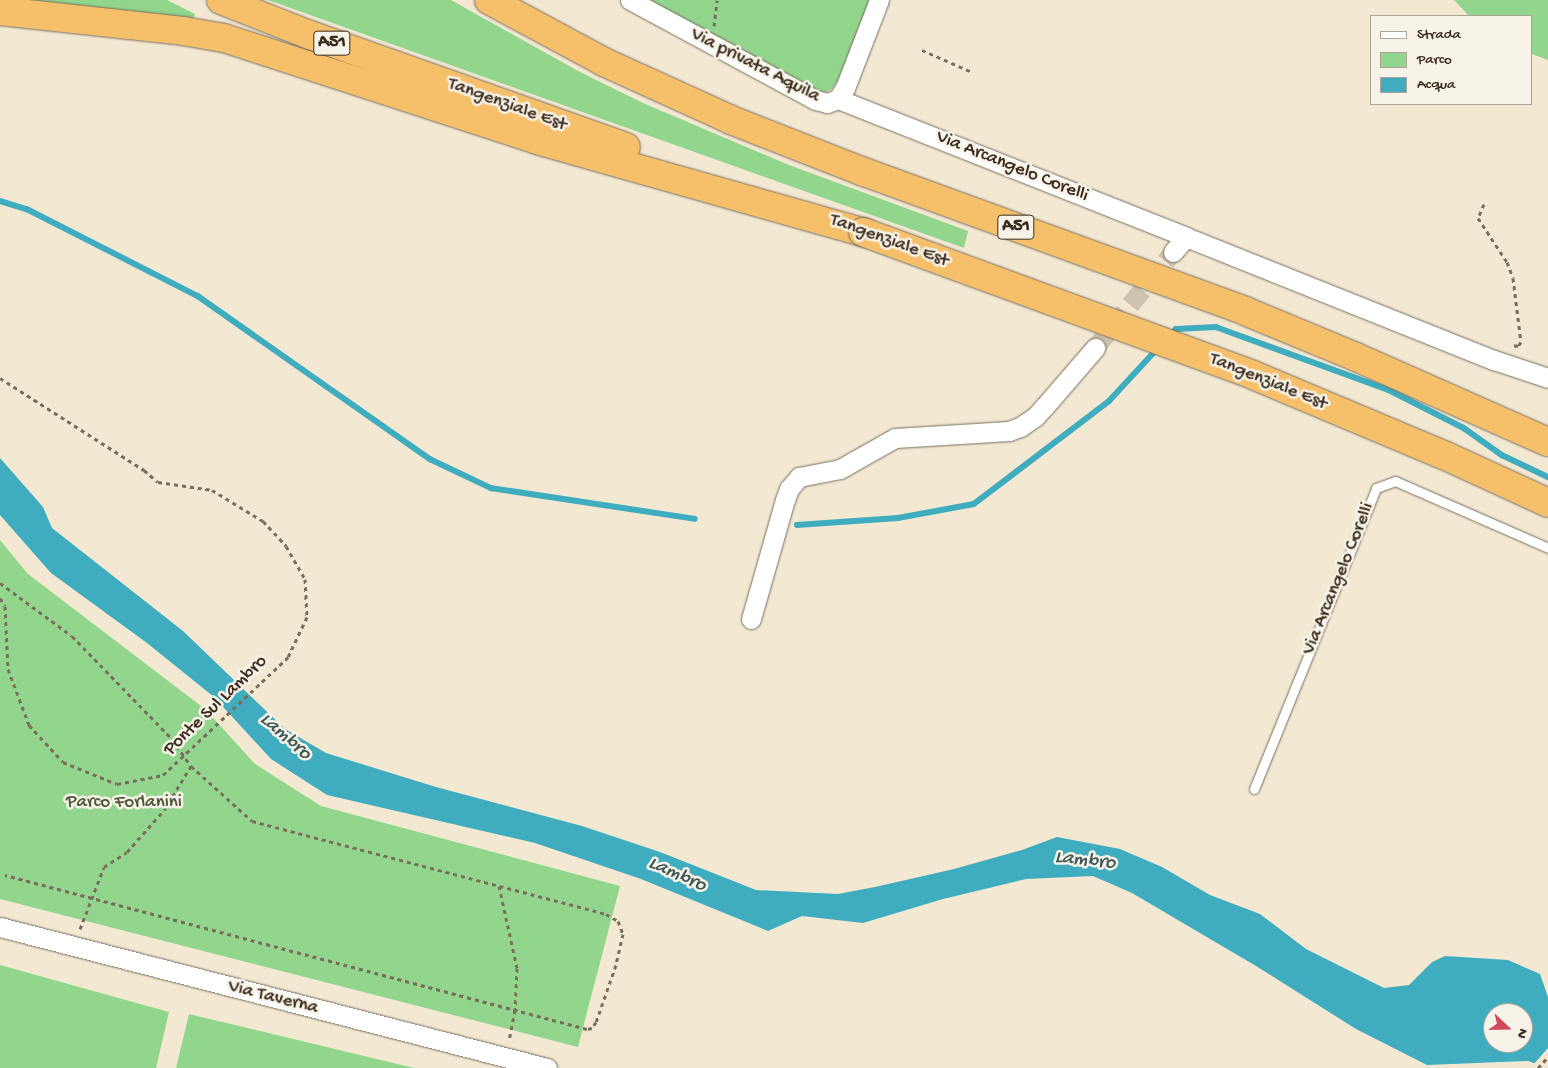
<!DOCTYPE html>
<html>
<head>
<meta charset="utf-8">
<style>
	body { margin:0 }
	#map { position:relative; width:1548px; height:1068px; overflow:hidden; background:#f3e9d3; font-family:"Gochi Hand",sans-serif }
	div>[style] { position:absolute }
	.green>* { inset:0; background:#92d68e }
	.water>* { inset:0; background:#40acbf }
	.pier>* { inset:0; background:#f3e9d3 }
	.stream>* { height:5.5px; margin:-2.75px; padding:0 2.75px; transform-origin:2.75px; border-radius:2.75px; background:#40acbf }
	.minor-tunnel>* { height:19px; margin-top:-9.5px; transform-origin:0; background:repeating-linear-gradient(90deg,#cec3af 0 19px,transparent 0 28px) }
	.path>* { height:3px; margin-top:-1.5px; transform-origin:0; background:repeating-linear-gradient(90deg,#7b6d5d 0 4px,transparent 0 8px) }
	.roads { filter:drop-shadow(0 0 1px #7b6d5d) drop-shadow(0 0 1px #7b6d5d) }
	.service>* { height:9px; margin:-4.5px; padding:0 4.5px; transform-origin:4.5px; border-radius:4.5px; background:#fff }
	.minor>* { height:19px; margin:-9.5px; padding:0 9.5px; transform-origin:9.5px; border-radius:9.5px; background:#fff }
	.motorway>* { height:28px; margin:-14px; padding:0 14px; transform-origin:14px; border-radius:14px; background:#f6c06b }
	.path-bridge>* { height:3px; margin-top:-1.5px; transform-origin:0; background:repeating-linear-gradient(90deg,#7b6d5d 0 4px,transparent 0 8px) }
	.bridges { filter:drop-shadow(0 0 1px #7b6d5d) drop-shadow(0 0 1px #7b6d5d) }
	.motorway-bridge>* { height:28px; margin:-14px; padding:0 14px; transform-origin:14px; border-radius:14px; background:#f6c06b }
	span { translate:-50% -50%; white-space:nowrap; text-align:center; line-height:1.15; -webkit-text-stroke:5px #f7f3e8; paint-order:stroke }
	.shield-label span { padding:1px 4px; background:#f7f3e8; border:1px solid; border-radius:4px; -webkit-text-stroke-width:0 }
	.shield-label { font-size:18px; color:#3b2a1e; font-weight:700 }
	.street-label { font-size:19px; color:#3b2a1e }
	.park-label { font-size:19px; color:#51553a }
	.water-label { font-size:20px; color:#3d5856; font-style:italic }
	.legend { position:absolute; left:1370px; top:15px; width:162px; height:90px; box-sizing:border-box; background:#f7f3e8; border:1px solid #aca397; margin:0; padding:6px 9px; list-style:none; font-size:15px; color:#3b2a1e }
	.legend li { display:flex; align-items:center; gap:10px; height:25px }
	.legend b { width:25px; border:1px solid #aca397 }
	.north { position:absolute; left:1483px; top:1003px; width:50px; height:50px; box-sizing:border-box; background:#f7f3e8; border:1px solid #aca397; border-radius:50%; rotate:111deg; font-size:14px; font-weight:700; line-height:20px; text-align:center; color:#3b2a1e }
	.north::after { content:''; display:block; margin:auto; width:18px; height:22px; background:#d1495b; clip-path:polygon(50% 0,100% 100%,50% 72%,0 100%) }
</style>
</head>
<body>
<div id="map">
	<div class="green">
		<div style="clip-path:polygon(0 0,167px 0,195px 14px,193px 20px)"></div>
		<div style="clip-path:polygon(268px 0,451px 0,580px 72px,643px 103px,789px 165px,968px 231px,964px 248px)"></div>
		<div style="clip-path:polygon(646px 0,871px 0,842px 74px,832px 89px,824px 93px,817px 93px)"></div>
		<div style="clip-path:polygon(1454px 0,1548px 0,1548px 60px,1532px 54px,1532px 16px,1469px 16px)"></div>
		<div style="clip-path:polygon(0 540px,28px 574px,205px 709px,255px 764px,321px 806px,620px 886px,578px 1047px,0 899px)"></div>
		<div style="clip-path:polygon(0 965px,169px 1012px,156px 1068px,0 1068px)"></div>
		<div style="clip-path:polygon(189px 1014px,414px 1068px,176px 1068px)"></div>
	</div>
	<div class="water">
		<div style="clip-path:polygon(evenodd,0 458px,43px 507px,52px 528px,183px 631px,285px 729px,326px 753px,436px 787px,582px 826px,660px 852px,756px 890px,838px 894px,875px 887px,954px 869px,1022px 850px,1057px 837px,1120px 849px,1162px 867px,1210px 895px,1260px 914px,1306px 949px,1384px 988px,1409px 985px,1432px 962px,1445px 956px,1508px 960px,1540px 974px,1548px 997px,1548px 1068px,1528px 1061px,1427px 1065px,1356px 1029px,1256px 966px,1132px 893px,1093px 876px,1026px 879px,943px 899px,863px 923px,802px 916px,768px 931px,641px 879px,535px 843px,327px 795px,271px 759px,214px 697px,147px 643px,51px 573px,0 515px,0 458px,1493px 1013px,1523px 1013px,1523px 1043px,1493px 1043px,1493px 1013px)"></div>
	</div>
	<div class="pier">
		<div style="clip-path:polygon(1548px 1048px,1548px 1068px,1533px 1065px)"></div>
	</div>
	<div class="stream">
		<div style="left:0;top:201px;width:28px;rotate:17deg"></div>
		<div style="left:27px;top:209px;width:192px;rotate:27deg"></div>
		<div style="left:198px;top:296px;width:284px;rotate:35.1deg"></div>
		<div style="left:430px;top:459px;width:68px;rotate:25.4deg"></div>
		<div style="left:491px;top:488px;width:206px;rotate:8.6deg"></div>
		<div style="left:1170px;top:336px;width:9px;rotate:-49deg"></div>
		<div style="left:1176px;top:329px;width:40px;rotate:-2.9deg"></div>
		<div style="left:1216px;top:327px;width:184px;rotate:20deg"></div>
		<div style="left:1389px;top:390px;width:84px;rotate:26.9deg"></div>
		<div style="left:1464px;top:428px;width:47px;rotate:35.4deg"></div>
		<div style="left:1502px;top:455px;width:51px;rotate:25.6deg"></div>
		<div style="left:797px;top:525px;width:101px;rotate:-4deg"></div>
		<div style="left:898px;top:518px;width:77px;rotate:-10.4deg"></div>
		<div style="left:974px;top:504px;width:170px;rotate:-37.3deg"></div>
		<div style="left:1109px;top:401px;width:72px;rotate:-47.2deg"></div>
	</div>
	<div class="minor-tunnel">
		<div style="left:1095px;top:348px;width:124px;rotate:-50.9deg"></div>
	</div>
	<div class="path">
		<div style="left:714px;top:26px;width:26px;rotate:-83deg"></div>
		<div style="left:922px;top:50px;width:55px;rotate:23.7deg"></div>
		<div style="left:1484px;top:204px;width:15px;rotate:113deg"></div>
		<div style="left:1478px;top:218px;width:53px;rotate:56.6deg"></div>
		<div style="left:1507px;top:262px;width:17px;rotate:69deg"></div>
		<div style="left:1513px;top:278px;width:64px;rotate:82.9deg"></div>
		<div style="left:1521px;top:342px;width:5px;rotate:127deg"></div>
		<div style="left:1518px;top:346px;width:6px;rotate:-171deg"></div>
		<div style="left:0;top:378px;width:171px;rotate:32.6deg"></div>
		<div style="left:144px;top:470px;width:18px;rotate:41deg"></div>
		<div style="left:158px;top:482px;width:55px;rotate:8.4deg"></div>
		<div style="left:212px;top:490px;width:60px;rotate:31.3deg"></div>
		<div style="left:263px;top:521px;width:34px;rotate:47deg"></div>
		<div style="left:286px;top:546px;width:38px;rotate:60deg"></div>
		<div style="left:305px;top:579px;width:38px;rotate:87deg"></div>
		<div style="left:307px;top:617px;width:44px;rotate:115.4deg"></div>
		<div style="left:0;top:583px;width:89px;rotate:36.4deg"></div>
		<div style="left:72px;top:636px;width:144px;rotate:45.8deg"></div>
		<div style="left:172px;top:739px;width:33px;rotate:55deg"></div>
		<div style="left:191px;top:766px;width:82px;rotate:42deg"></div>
		<div style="left:252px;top:821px;width:366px;rotate:14.7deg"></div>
		<div style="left:606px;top:914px;width:14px;rotate:30deg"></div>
		<div style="left:618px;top:921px;width:14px;rotate:69deg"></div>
		<div style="left:623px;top:934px;width:32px;rotate:103deg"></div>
		<div style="left:616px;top:965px;width:60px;rotate:109.3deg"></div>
		<div style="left:596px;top:1022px;width:7px;rotate:124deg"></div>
		<div style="left:592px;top:1028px;width:5px;rotate:169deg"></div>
		<div style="left:587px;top:1029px;width:602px;rotate:-165.18deg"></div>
		<div style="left:0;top:598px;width:9px;rotate:58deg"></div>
		<div style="left:5px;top:606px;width:63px;rotate:87.3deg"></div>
		<div style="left:8px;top:669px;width:60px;rotate:69.4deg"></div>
		<div style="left:29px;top:725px;width:50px;rotate:47.4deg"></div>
		<div style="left:63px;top:762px;width:58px;rotate:22.2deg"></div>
		<div style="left:117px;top:784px;width:47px;rotate:-11.1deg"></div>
		<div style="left:499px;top:886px;width:84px;rotate:77.6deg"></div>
		<div style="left:517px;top:968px;width:42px;rotate:92.7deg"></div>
		<div style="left:515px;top:1010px;width:31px;rotate:101deg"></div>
		<div style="left:80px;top:929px;width:66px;rotate:-68.8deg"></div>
		<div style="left:104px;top:867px;width:27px;rotate:-33deg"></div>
		<div style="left:127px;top:852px;width:56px;rotate:-48.6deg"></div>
		<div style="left:164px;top:810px;width:52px;rotate:-58.5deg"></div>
		<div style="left:1538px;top:1068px;width:15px;rotate:-48deg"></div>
	</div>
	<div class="roads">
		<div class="service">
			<div style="left:1254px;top:789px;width:325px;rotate:-67.9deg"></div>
			<div style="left:1376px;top:488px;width:20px;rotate:-20deg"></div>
			<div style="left:1395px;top:481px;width:167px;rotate:23.6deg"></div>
		</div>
		<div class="minor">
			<div style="left:630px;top:0;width:211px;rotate:28.3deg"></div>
			<div style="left:816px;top:100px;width:11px;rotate:15deg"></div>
			<div style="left:827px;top:103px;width:12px;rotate:-20deg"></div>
			<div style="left:838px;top:99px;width:13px;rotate:-58deg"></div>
			<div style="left:845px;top:88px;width:94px;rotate:-68.9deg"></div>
			<div style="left:838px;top:99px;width:374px;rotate:21.6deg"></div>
			<div style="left:1173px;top:252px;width:20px;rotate:-49deg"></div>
			<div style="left:1186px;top:237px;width:332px;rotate:21.8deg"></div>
			<div style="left:1494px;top:360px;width:57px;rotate:18.4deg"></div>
			<div style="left:751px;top:619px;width:124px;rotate:-74.1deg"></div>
			<div style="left:785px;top:500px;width:12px;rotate:-70deg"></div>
			<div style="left:789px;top:489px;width:16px;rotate:-50deg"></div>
			<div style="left:799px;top:477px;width:42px;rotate:-11deg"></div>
			<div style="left:840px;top:469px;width:63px;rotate:-29.4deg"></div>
			<div style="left:895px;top:438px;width:114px;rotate:-3.5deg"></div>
			<div style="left:1009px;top:431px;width:12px;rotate:-20deg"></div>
			<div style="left:1020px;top:427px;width:18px;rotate:-34deg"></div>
			<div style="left:1035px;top:417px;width:15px;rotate:-48deg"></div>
			<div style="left:1045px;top:406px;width:77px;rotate:-49.2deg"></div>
			<div style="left:0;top:927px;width:565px;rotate:14.45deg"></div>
		</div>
		<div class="motorway">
			<div style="left:221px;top:0;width:96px;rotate:21.5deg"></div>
			<div style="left:310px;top:35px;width:335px;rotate:19.5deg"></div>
			<div style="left:0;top:11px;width:184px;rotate:6.2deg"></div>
			<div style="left:183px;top:31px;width:42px;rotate:9.7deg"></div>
			<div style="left:224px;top:38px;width:329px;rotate:18deg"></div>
			<div style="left:537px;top:140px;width:339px;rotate:15.8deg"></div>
		</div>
	</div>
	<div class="path-bridge">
		<div style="left:163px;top:775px;width:172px;rotate:-43.3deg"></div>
	</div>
	<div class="bridges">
		<div class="motorway-bridge">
			<div style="left:489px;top:0;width:131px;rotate:28.3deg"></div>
			<div style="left:604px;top:62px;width:140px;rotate:24.5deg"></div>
			<div style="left:731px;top:120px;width:143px;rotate:21.4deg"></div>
			<div style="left:864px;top:172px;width:406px;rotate:20deg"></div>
			<div style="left:1245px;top:311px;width:120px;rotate:22.5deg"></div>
			<div style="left:1356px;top:357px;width:210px;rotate:23.9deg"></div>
			<div style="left:863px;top:232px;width:415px;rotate:20.1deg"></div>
			<div style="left:1253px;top:375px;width:209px;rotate:22.8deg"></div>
			<div style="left:1446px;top:456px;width:112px;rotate:24.7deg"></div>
		</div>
	</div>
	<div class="shield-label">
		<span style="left:332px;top:43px">A51</span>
		<span style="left:1016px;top:227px">A51</span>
	</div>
	<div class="street-label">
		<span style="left:755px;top:66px;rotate:27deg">Via privata Aquila</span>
		<span style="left:507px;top:105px;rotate:20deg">Tangenziale Est</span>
		<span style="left:1012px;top:167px;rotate:22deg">Via Arcangelo Corelli</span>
		<span style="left:889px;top:241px;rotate:20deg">Tangenziale Est</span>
		<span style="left:1268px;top:382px;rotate:22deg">Tangenziale Est</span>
		<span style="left:1339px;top:579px;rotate:-68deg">Via Arcangelo Corelli</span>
		<span style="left:216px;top:706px;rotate:-44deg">Ponte Sul Lambro</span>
		<span style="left:273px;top:998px;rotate:14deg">Via Taverna</span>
	</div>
	<div class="park-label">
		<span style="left:124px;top:803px">Parco Forlanini</span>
	</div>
	<div class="water-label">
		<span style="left:285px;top:737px;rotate:41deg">Lambro</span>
		<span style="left:1085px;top:861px;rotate:6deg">Lambro</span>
		<span style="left:677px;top:875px;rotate:24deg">Lambro</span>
	</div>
	<ul class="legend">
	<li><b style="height:6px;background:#fff"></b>Strada</li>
	<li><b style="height:14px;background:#92d68e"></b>Parco</li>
	<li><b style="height:14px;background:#40acbf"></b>Acqua</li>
	</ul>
	<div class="north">N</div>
</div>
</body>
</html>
